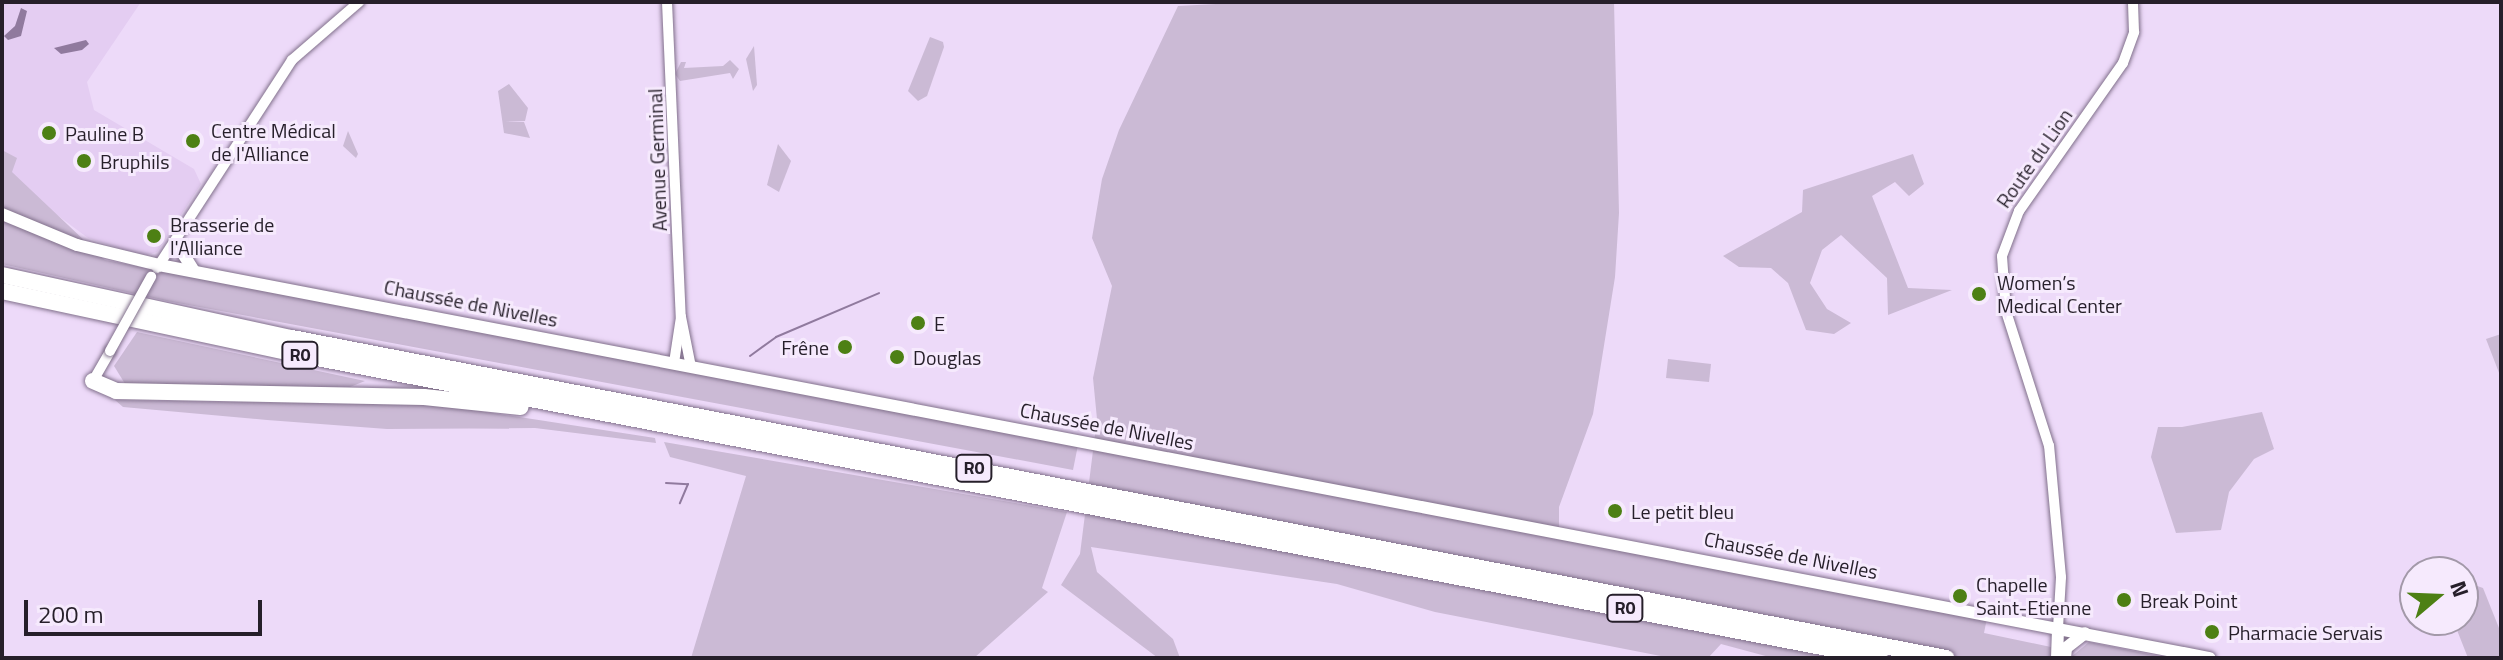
<!DOCTYPE html>
<html>
<head>
<meta charset="utf-8">
<style>
	body { margin:0 }
	#map { position:relative; width:2503px; height:660px; overflow:hidden; background:#eddaf9; font-family:"Titillium Web",sans-serif }
	div>[style] { position:absolute }
	.built>* { inset:0; background:#e4cdf2 }
	.green>* { inset:0; background:#cbbad5 }
	.water>* { inset:0; background:#907a9e }
	.stream>* { height:2px; margin:-1px; padding:0 1px; transform-origin:1px; border-radius:1px; background:#907a9e }
	.roads { filter:drop-shadow(0 0 2px #81708b) drop-shadow(0 0 2px #81708b) }
	.tertiary>* { height:10px; margin:-5px; padding:0 5px; transform-origin:5px; border-radius:5px; background:#fff }
	.secondary>* { height:12px; margin:-6px; padding:0 6px; transform-origin:6px; border-radius:6px; background:#fff }
	.motorway>* { height:16px; margin:-8px; padding:0 8px; transform-origin:8px; border-radius:8px; background:#fff }
	.bridges { filter:drop-shadow(0 0 2px #81708b) drop-shadow(0 0 2px #81708b) }
	.tertiary-bridge>* { height:10px; margin:-5px; padding:0 5px; transform-origin:5px; border-radius:5px; background:#fff }
	.dots>* { width:22px; height:22px; translate:-50% -50%; box-sizing:border-box; border:4px solid #f6eafd; border-radius:50% }
	span { translate:-50% -50%; white-space:nowrap; text-align:center; line-height:1.15; -webkit-text-stroke:6px #f6eafd; paint-order:stroke }
	.shield-label span { padding:2px 6px; background:#f6eafd; border:2px solid; border-radius:6px; -webkit-text-stroke-width:0 }
	.shield-label { font-size:18px; color:#261f2a; font-weight:700 }
	.poi-label { font-size:20px; color:#261f2a }
	.left { translate:0 -50%; text-align:left }
	.right { translate:-100% -50%; text-align:right }
	.street-label { font-size:20px; color:#261f2a }
	.frame { position:absolute; inset:0; border:4px solid #261f2a; pointer-events:none }
	.north { position:absolute; left:2399px; top:556px; width:80px; height:80px; box-sizing:border-box; background:#f6eafd; border:2px solid #a399a9; border-radius:50%; rotate:71deg; font-size:22px; font-weight:700; line-height:32px; text-align:center; color:#261f2a }
	.north::after { content:''; display:block; margin:auto; width:28px; height:36px; background:#4d8014; clip-path:polygon(50% 0,100% 100%,50% 72%,0 100%) }
	.scale { position:absolute; left:24px; top:600px; width:238px; height:36px; box-sizing:border-box; border:4px solid #261f2a; border-top:0; padding-left:10px; font-size:24px; line-height:28px; white-space:nowrap; color:#261f2a; -webkit-text-stroke:6px #f6eafd; paint-order:stroke }
</style>
</head>
<body>
<div id="map">
	<div class="built">
		<div style="clip-path:polygon(2px 2px,141px 2px,87px 82px,94px 110px,194px 169px,201px 184px,157px 252px,143px 256px,88px 238px,2px 174px)"></div>
	</div>
	<div class="green">
		<div style="clip-path:polygon(1254px 2px,1614px 2px,1619px 213px,1615px 277px,1593px 414px,1559px 507px,1559px 535px,1987px 618px,1984px 633px,2051px 647px,2053px 658px,1773px 658px,1721px 644px,1708px 658px,1671px 658px,1435px 612px,1337px 584px,1091px 547px,1097px 572px,1173px 639px,1180px 658px,1158px 658px,1061px 585px,1080px 554px,1097px 419px,1093px 378px,1112px 286px,1092px 238px,1102px 179px,1119px 130px,1178px 6px)"></div>
		<div style="clip-path:polygon(930px 37px,943px 42px,944px 47px,927px 96px,918px 101px,908px 91px)"></div>
		<div style="clip-path:polygon(754px 46px,757px 85px,753px 91px,746px 59px)"></div>
		<div style="clip-path:polygon(730px 60px,739px 69px,733px 79px,730px 73px,680px 81px,675px 74px,681px 62px,686px 62px,684px 68px,723px 66px)"></div>
		<div style="clip-path:polygon(509px 84px,528px 108px,525px 121px,505px 122px,524px 122px,530px 138px,504px 133px,498px 91px)"></div>
		<div style="clip-path:polygon(348px 131px,358px 154px,356px 158px,343px 146px)"></div>
		<div style="clip-path:polygon(778px 144px,791px 161px,779px 192px,767px 185px)"></div>
		<div style="clip-path:polygon(2px 150px,17px 158px,12px 172px,105px 260px,1078px 445px,1073px 470px,167px 301px,2px 264px)"></div>
		<div style="clip-path:polygon(1913px 154px,1924px 184px,1909px 196px,1895px 182px,1872px 196px,1908px 288px,1952px 290px,1888px 315px,1887px 278px,1841px 235px,1822px 250px,1810px 283px,1827px 309px,1851px 323px,1834px 334px,1806px 330px,1788px 283px,1771px 268px,1739px 267px,1723px 256px,1802px 212px,1803px 190px)"></div>
		<div style="clip-path:polygon(137px 332px,365px 381px,350px 387px,127px 387px,114px 366px)"></div>
		<div style="clip-path:polygon(2501px 334px,2501px 378px,2486px 339px)"></div>
		<div style="clip-path:polygon(1668px 359px,1711px 364px,1709px 382px,1666px 378px)"></div>
		<div style="clip-path:polygon(115px 400px,441px 405px,655px 438px,656px 443px,535px 428px,387px 429px,267px 420px,123px 407px)"></div>
		<div style="clip-path:polygon(2262px 412px,2274px 449px,2254px 459px,2229px 492px,2221px 530px,2176px 533px,2151px 457px,2158px 427px,2182px 427px)"></div>
		<div style="clip-path:polygon(664px 442px,1067px 512px,1042px 588px,1048px 592px,974px 658px,691px 658px,746px 476px,670px 457px)"></div>
		<div style="clip-path:polygon(2463px 581px,2483px 588px,2501px 633px,2501px 658px,2468px 658px,2453px 620px,2463px 620px)"></div>
		<div style="clip-path:polygon(2089px 642px,2168px 658px,2070px 658px)"></div>
	</div>
	<div class="water">
		<div style="clip-path:polygon(21px 8px,27px 11px,21px 36px,8px 40px,4px 36px,15px 26px)"></div>
		<div style="clip-path:polygon(86px 40px,89px 44px,82px 50px,61px 54px,54px 48px)"></div>
	</div>
	<div class="stream">
		<div style="left:750px;top:356px;width:32px;rotate:-36deg"></div>
		<div style="left:776px;top:337px;width:112px;rotate:-23.1deg"></div>
		<div style="left:666px;top:483px;width:22px;rotate:3deg"></div>
		<div style="left:688px;top:484px;width:21px;rotate:113deg"></div>
	</div>
	<div class="roads">
		<div class="tertiary">
			<div style="left:667px;top:2px;width:315px;rotate:87.5deg"></div>
			<div style="left:681px;top:317px;width:47px;rotate:98.7deg"></div>
			<div style="left:157px;top:268px;width:248px;rotate:-57deg"></div>
			<div style="left:292px;top:60px;width:89px;rotate:-40.9deg"></div>
			<div style="left:681px;top:317px;width:51px;rotate:78.7deg"></div>
			<div style="left:93px;top:381px;width:34px;rotate:-60deg"></div>
			<div style="left:2058px;top:628px;width:51px;rotate:-86.6deg"></div>
			<div style="left:2061px;top:577px;width:132px;rotate:-95.2deg"></div>
			<div style="left:2049px;top:446px;width:142px;rotate:-107.7deg"></div>
			<div style="left:2006px;top:311px;width:55px;rotate:-94.2deg"></div>
			<div style="left:2002px;top:256px;width:48px;rotate:-69.3deg"></div>
			<div style="left:2019px;top:211px;width:181px;rotate:-54.9deg"></div>
			<div style="left:2123px;top:63px;width:33px;rotate:-70deg"></div>
			<div style="left:2134px;top:32px;width:30px;rotate:-92deg"></div>
		</div>
		<div class="secondary">
			<div style="left:2px;top:214px;width:81px;rotate:22.5deg"></div>
			<div style="left:77px;top:245px;width:84px;rotate:13.7deg"></div>
			<div style="left:159px;top:265px;width:2088px;rotate:10.85deg"></div>
			<div style="left:177px;top:244px;width:31px;rotate:58deg"></div>
			<div style="left:2057px;top:658px;width:30px;rotate:-88deg"></div>
			<div style="left:2065px;top:658px;width:10px;rotate:-84deg"></div>
			<div style="left:2066px;top:648px;width:24px;rotate:-38deg"></div>
		</div>
		<div class="motorway">
			<div style="left:2px;top:275px;width:297px;rotate:12.3deg"></div>
			<div style="left:292px;top:338px;width:1685px;rotate:10.95deg"></div>
			<div style="left:2px;top:291px;width:296px;rotate:12.1deg"></div>
			<div style="left:291px;top:353px;width:1618px;rotate:10.87deg"></div>
			<div style="left:93px;top:381px;width:25px;rotate:23deg"></div>
			<div style="left:116px;top:391px;width:308px;rotate:1.1deg"></div>
			<div style="left:424px;top:397px;width:97px;rotate:5.9deg"></div>
		</div>
	</div>
	<div class="bridges">
		<div class="tertiary-bridge">
			<div style="left:110px;top:351px;width:85px;rotate:-61deg"></div>
		</div>
	</div>
	<div class="dots">
		<div style="left:49px;top:133px;background:#4d8014"></div>
		<div style="left:193px;top:141px;background:#4d8014"></div>
		<div style="left:84px;top:161px;background:#4d8014"></div>
		<div style="left:154px;top:236px;background:#4d8014"></div>
		<div style="left:1979px;top:294px;background:#4d8014"></div>
		<div style="left:918px;top:323px;background:#4d8014"></div>
		<div style="left:845px;top:347px;background:#4d8014"></div>
		<div style="left:897px;top:357px;background:#4d8014"></div>
		<div style="left:1615px;top:511px;background:#4d8014"></div>
		<div style="left:1960px;top:596px;background:#4d8014"></div>
		<div style="left:2124px;top:600px;background:#4d8014"></div>
		<div style="left:2212px;top:632px;background:#4d8014"></div>
	</div>
	<div class="shield-label">
		<span style="left:300px;top:355px">R0</span>
		<span style="left:974px;top:468px">R0</span>
		<span style="left:1625px;top:608px">R0</span>
	</div>
	<div class="poi-label">
		<span class="left" style="left:211px;top:142px">Centre Médical<br>de l'Alliance</span>
		<span class="left" style="left:65px;top:133px">Pauline B</span>
		<span class="left" style="left:100px;top:161px">Bruphils</span>
		<span class="left" style="left:170px;top:236px">Brasserie de<br>l'Alliance</span>
		<span class="left" style="left:1997px;top:294px">Women’s<br>Medical Center</span>
		<span class="left" style="left:934px;top:323px">E</span>
		<span class="right" style="left:829px;top:347px">Frêne</span>
		<span class="left" style="left:913px;top:357px">Douglas</span>
		<span class="left" style="left:1631px;top:511px">Le petit bleu</span>
		<span class="left" style="left:1976px;top:596px">Chapelle<br>Saint-Etienne</span>
		<span class="left" style="left:2140px;top:600px">Break Point</span>
		<span class="left" style="left:2228px;top:632px">Pharmacie Servais</span>
	</div>
	<div class="street-label">
		<span style="left:2034px;top:158px;rotate:-55deg">Route du Lion</span>
		<span style="left:657px;top:160px;rotate:-92deg">Avenue Germinal</span>
		<span style="left:471px;top:303px;rotate:11deg">Chaussée de Nivelles</span>
		<span style="left:1107px;top:426px;rotate:11deg">Chaussée de Nivelles</span>
		<span style="left:1791px;top:555px;rotate:11deg">Chaussée de Nivelles</span>
	</div>
	<div class="frame"></div>
	<div class="north">N</div>
	<div class="scale">200 m</div>
</div>
</body>
</html>
